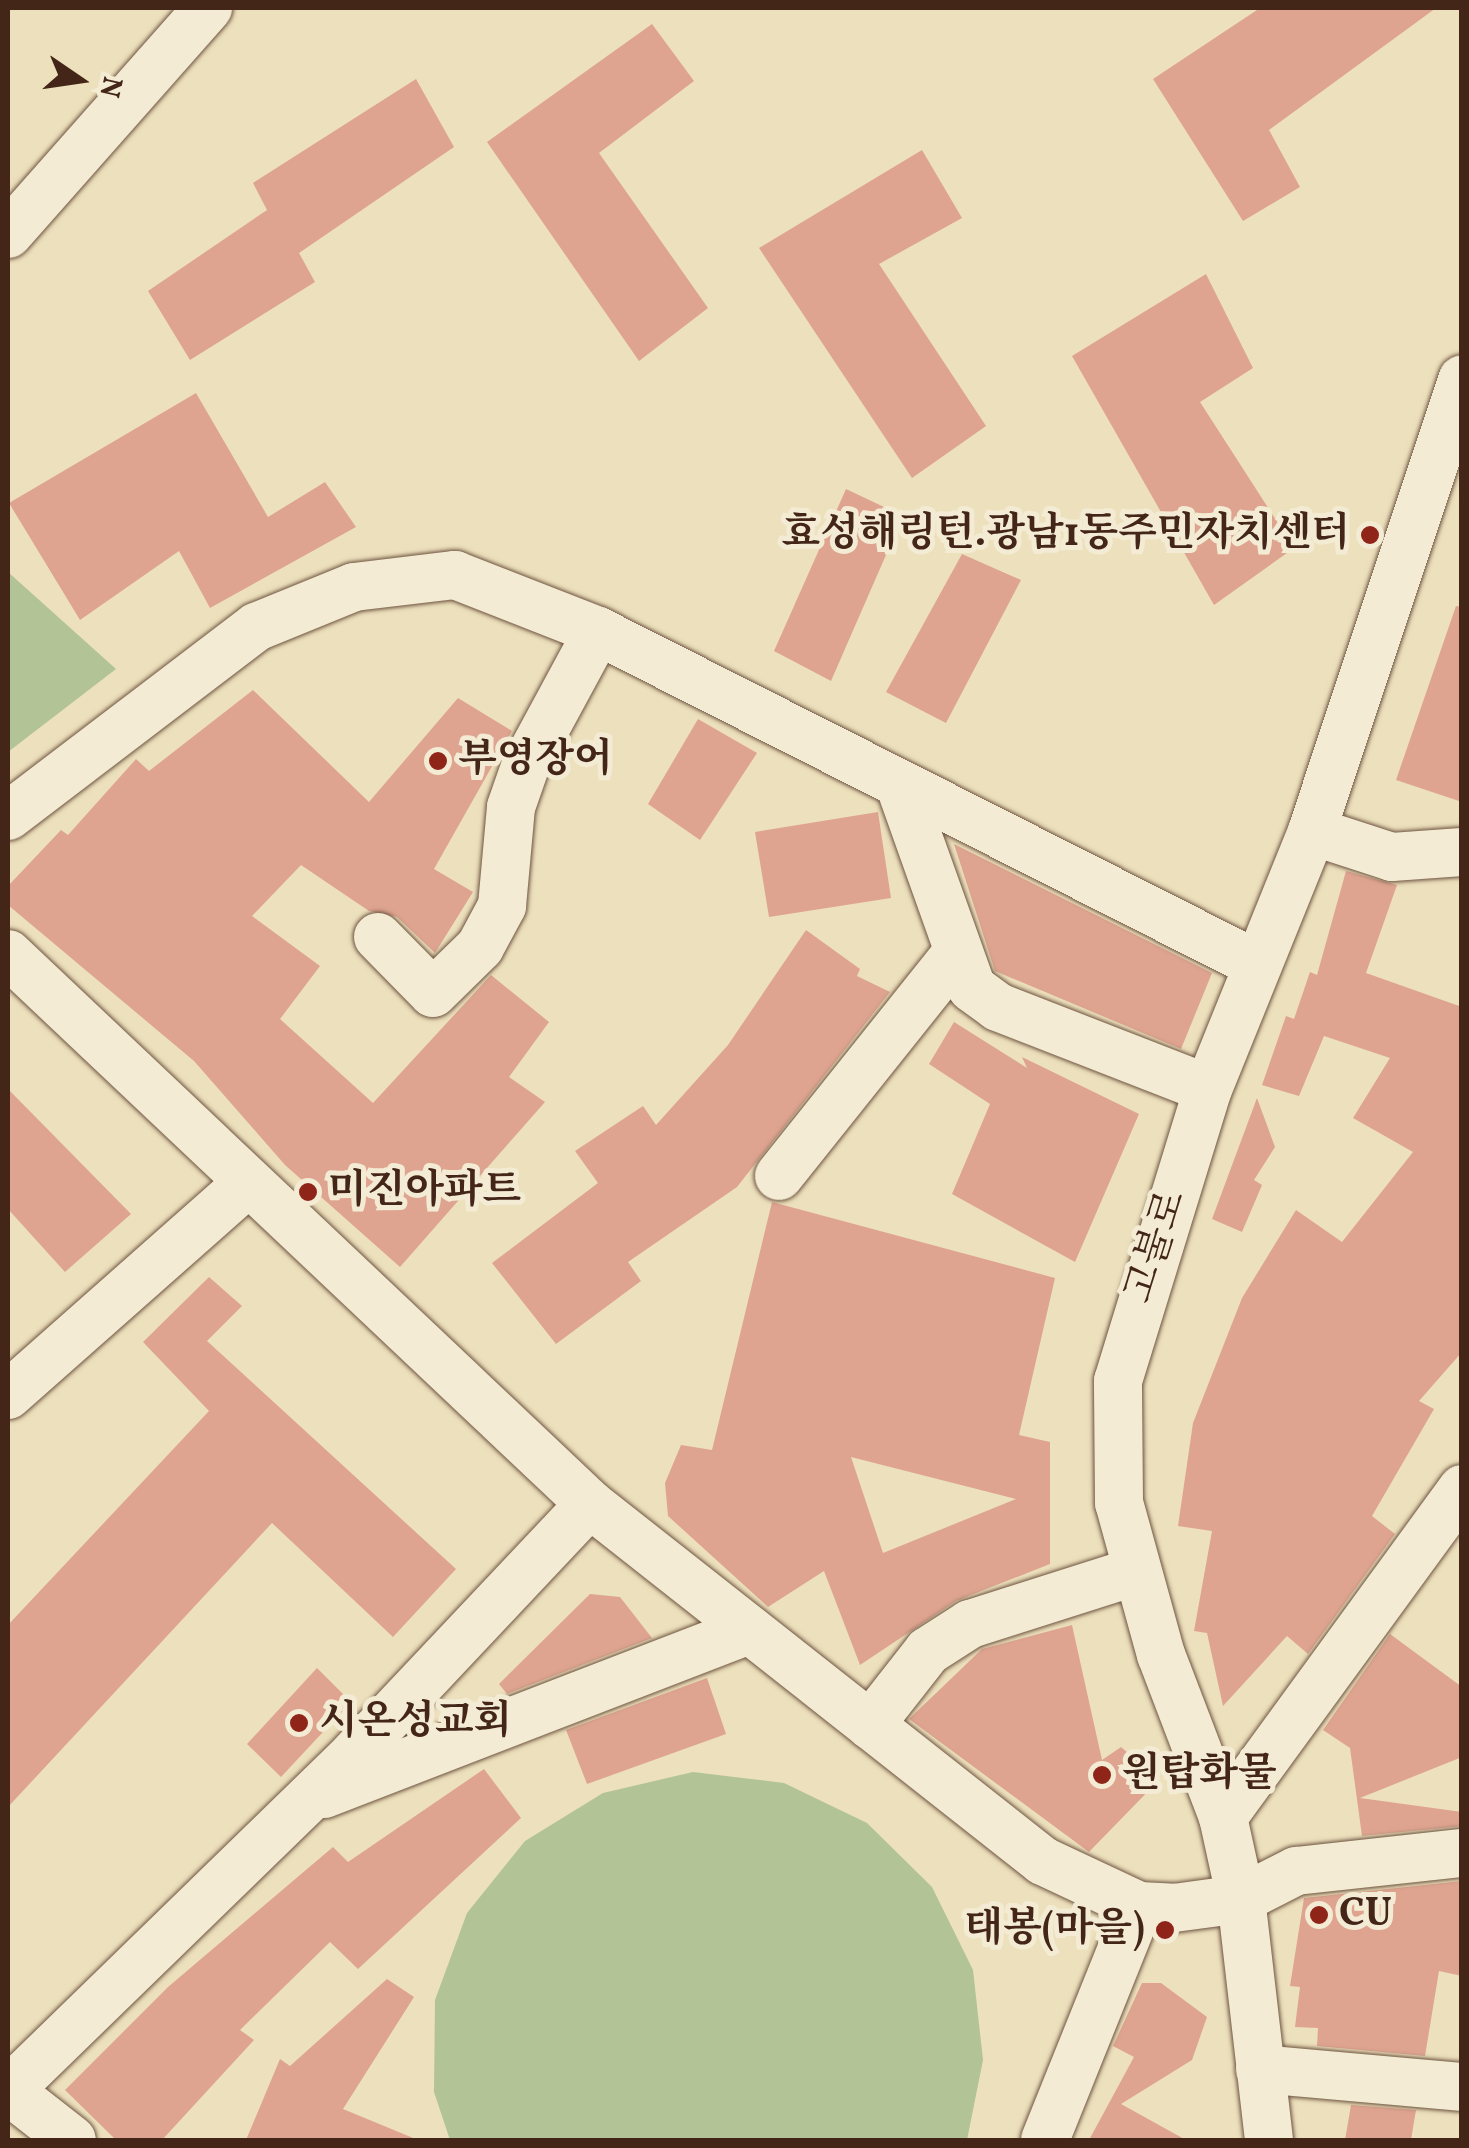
<!DOCTYPE html>
<html>
<head>
<meta charset="utf-8">
<style>
	body { margin:0 }
	#map { position:relative; width:1469px; height:2148px; overflow:hidden; background:#ede0bc; font-family:Vollkorn,"Noto Serif KR",serif }
	div>[style] { position:absolute }
	.green>* { inset:0; background:#b2c396 }
	.building>* { inset:0; background:#dea490 }
	.roads { filter:drop-shadow(0 0 2px #6e5441) drop-shadow(0 0 2px #6e5441) }
	.minor>* { height:48px; margin:-24px; padding:0 24px; transform-origin:24px; border-radius:24px; background:#f3ebd3 }
	.dots>* { width:28px; height:28px; translate:-50% -50%; box-sizing:border-box; border:5px solid #f3ebd3; border-radius:50% }
	span { translate:-50% -50%; white-space:nowrap; text-align:center; line-height:1.15; -webkit-text-stroke:10px #f3ebd3; paint-order:stroke }
	.poi-label { font-size:40px; color:#442618; font-weight:700 }
	.right { translate:-100% -50%; text-align:right }
	.left { translate:0 -50%; text-align:left }
	.street-label { font-size:40px; color:#442618 }
	.frame { position:absolute; inset:0; border:10px solid #442618; pointer-events:none }
	.north { position:absolute; left:30px; top:30px; width:100px; height:100px; -webkit-text-stroke:8px #f3ebd3; paint-order:stroke; rotate:103deg; font-size:28px; font-weight:700; line-height:40px; text-align:center; color:#442618 }
	.north::after { content:''; display:block; margin:auto; width:35px; height:45px; background:#442618; clip-path:polygon(50% 0,100% 100%,50% 72%,0 100%) }
</style>
</head>
<body>
<div id="map">
	<div class="green">
		<div style="clip-path:polygon(8px 572px,116px 669px,8px 752px)"></div>
		<div style="clip-path:polygon(693px 1772px,784px 1783px,867px 1823px,932px 1887px,973px 1970px,983px 2060px,967px 2140px,450px 2140px,434px 2092px,435px 2000px,467px 1913px,525px 1841px,603px 1793px)"></div>
	</div>
	<div class="building">
		<div style="clip-path:polygon(1260px 8px,1436px 8px,1269px 130px,1300px 187px,1243px 221px,1153px 79px)"></div>
		<div style="clip-path:polygon(652px 24px,694px 81px,599px 153px,708px 308px,639px 361px,487px 142px)"></div>
		<div style="clip-path:polygon(416px 79px,454px 147px,299px 253px,315px 282px,190px 360px,148px 291px,267px 210px,253px 183px)"></div>
		<div style="clip-path:polygon(922px 150px,962px 218px,879px 264px,986px 426px,912px 478px,759px 248px)"></div>
		<div style="clip-path:polygon(1206px 274px,1253px 368px,1200px 402px,1294px 548px,1214px 605px,1072px 356px)"></div>
		<div style="clip-path:polygon(196px 393px,268px 517px,325px 482px,356px 527px,210px 608px,179px 551px,80px 620px,9px 503px)"></div>
		<div style="clip-path:polygon(846px 489px,903px 516px,831px 681px,774px 651px)"></div>
		<div style="clip-path:polygon(962px 554px,1021px 580px,946px 723px,886px 692px)"></div>
		<div style="clip-path:polygon(1456px 606px,1462px 607px,1462px 802px,1396px 780px)"></div>
		<div style="clip-path:polygon(253px 690px,369px 802px,458px 698px,512px 731px,434px 869px,473px 892px,435px 953px,397px 917px,369px 911px,301px 865px,252px 916px,320px 966px,280px 1019px,373px 1103px,491px 975px,549px 1022px,509px 1077px,545px 1102px,400px 1267px,285px 1165px,194px 1061px,8px 905px,8px 886px,61px 830px,68px 835px,136px 759px,149px 771px)"></div>
		<div style="clip-path:polygon(698px 719px,757px 753px,700px 840px,648px 804px)"></div>
		<div style="clip-path:polygon(878px 812px,891px 898px,769px 917px,755px 832px)"></div>
		<div style="clip-path:polygon(954px 844px,1212px 973px,1181px 1049px,995px 971px)"></div>
		<div style="clip-path:polygon(1346px 871px,1397px 885px,1366px 973px,1462px 1007px,1462px 1352px,1419px 1401px,1434px 1409px,1372px 1516px,1395px 1534px,1308px 1654px,1287px 1636px,1223px 1706px,1207px 1633px,1194px 1631px,1212px 1531px,1178px 1526px,1193px 1423px,1242px 1298px,1296px 1210px,1342px 1242px,1413px 1152px,1353px 1118px,1390px 1058px,1324px 1036px,1299px 1096px,1262px 1085px,1286px 1016px,1294px 1019px,1310px 972px,1317px 975px)"></div>
		<div style="clip-path:polygon(806px 930px,860px 969px,857px 976px,890px 992px,737px 1187px,628px 1262px,641px 1281px,556px 1344px,492px 1263px,598px 1183px,575px 1151px,643px 1106px,656px 1125px,728px 1045px)"></div>
		<div style="clip-path:polygon(954px 1022px,1027px 1068px,1022px 1057px,1139px 1114px,1075px 1262px,952px 1194px,990px 1104px,929px 1064px)"></div>
		<div style="clip-path:polygon(8px 1089px,131px 1214px,65px 1272px,8px 1209px)"></div>
		<div style="clip-path:polygon(1257px 1098px,1275px 1147px,1254px 1180px,1262px 1185px,1242px 1232px,1212px 1219px)"></div>
		<div style="clip-path:polygon(evenodd,772px 1202px,1055px 1278px,1019px 1435px,1050px 1442px,1050px 1564px,956px 1601px,860px 1665px,824px 1571px,768px 1607px,668px 1516px,665px 1483px,681px 1445px,712px 1450px,772px 1202px,851px 1457px,1016px 1499px,883px 1553px,851px 1457px)"></div>
		<div style="clip-path:polygon(209px 1277px,242px 1306px,207px 1341px,456px 1569px,393px 1637px,272px 1523px,8px 1807px,8px 1625px,209px 1411px,143px 1342px)"></div>
		<div style="clip-path:polygon(590px 1594px,620px 1597px,652px 1638px,507px 1694px,499px 1684px)"></div>
		<div style="clip-path:polygon(1072px 1625px,1102px 1760px,1121px 1747px,1159px 1780px,1089px 1852px,909px 1719px,982px 1649px)"></div>
		<div style="clip-path:polygon(1390px 1634px,1462px 1687px,1462px 1757px,1360px 1798px,1462px 1812px,1462px 1826px,1362px 1836px,1350px 1748px,1323px 1730px)"></div>
		<div style="clip-path:polygon(317px 1668px,351px 1702px,281px 1777px,247px 1744px)"></div>
		<div style="clip-path:polygon(707px 1678px,726px 1734px,587px 1784px,566px 1730px)"></div>
		<div style="clip-path:polygon(484px 1769px,521px 1818px,358px 1969px,330px 1942px,240px 2030px,254px 2040px,162px 2140px,116px 2140px,65px 2090px,168px 1987px,333px 1847px,348px 1862px)"></div>
		<div style="clip-path:polygon(1462px 1881px,1462px 1976px,1439px 1971px,1425px 2056px,1317px 2046px,1318px 2028px,1295px 2027px,1300px 1987px,1290px 1986px,1304px 1898px)"></div>
		<div style="clip-path:polygon(387px 1979px,414px 1997px,343px 2109px,418px 2140px,246px 2140px,280px 2059px,290px 2066px)"></div>
		<div style="clip-path:polygon(1142px 1983px,1161px 1983px,1207px 2017px,1192px 2060px,1121px 2104px,1186px 2140px,1089px 2140px,1134px 2057px,1113px 2046px)"></div>
		<div style="clip-path:polygon(1351px 2105px,1416px 2110px,1411px 2140px,1345px 2140px)"></div>
	</div>
	<div class="roads">
		<div class="minor">
			<div style="left:8px;top:234px;width:302px;rotate:-48.5deg"></div>
			<div style="left:900px;top:786px;width:214px;rotate:70.4deg"></div>
			<div style="left:972px;top:988px;width:32px;rotate:36deg"></div>
			<div style="left:998px;top:1007px;width:225px;rotate:21.3deg"></div>
			<div style="left:8px;top:816px;width:312px;rotate:-37.3deg"></div>
			<div style="left:256px;top:627px;width:106px;rotate:-22.2deg"></div>
			<div style="left:354px;top:587px;width:102px;rotate:-6.8deg"></div>
			<div style="left:455px;top:575px;width:154px;rotate:21.4deg"></div>
			<div style="left:598px;top:631px;width:737px;rotate:26.84deg"></div>
			<div style="left:1312px;top:831px;width:84px;rotate:18deg"></div>
			<div style="left:1392px;top:857px;width:70px;rotate:-4.1deg"></div>
			<div style="left:378px;top:937px;width:78px;rotate:45.5deg"></div>
			<div style="left:433px;top:993px;width:66px;rotate:-44.4deg"></div>
			<div style="left:480px;top:947px;width:47px;rotate:-61.8deg"></div>
			<div style="left:502px;top:906px;width:99px;rotate:-84.8deg"></div>
			<div style="left:511px;top:807px;width:46px;rotate:-70.8deg"></div>
			<div style="left:526px;top:764px;width:151px;rotate:-61.6deg"></div>
			<div style="left:8px;top:954px;width:801px;rotate:43.38deg"></div>
			<div style="left:590px;top:1504px;width:577px;rotate:38.24deg"></div>
			<div style="left:1043px;top:1861px;width:106px;rotate:25.1deg"></div>
			<div style="left:1139px;top:1906px;width:35px;rotate:3deg"></div>
			<div style="left:1174px;top:1908px;width:68px;rotate:-7.7deg"></div>
			<div style="left:1241px;top:1899px;width:62px;rotate:-27deg"></div>
			<div style="left:1296px;top:1871px;width:167px;rotate:-6.2deg"></div>
			<div style="left:779px;top:1176px;width:284px;rotate:-51.4deg"></div>
			<div style="left:8px;top:1395px;width:320px;rotate:-41.5deg"></div>
			<div style="left:870px;top:1725px;width:94px;rotate:-51.9deg"></div>
			<div style="left:928px;top:1651px;width:50px;rotate:-32.7deg"></div>
			<div style="left:970px;top:1624px;width:172px;rotate:-17.6deg"></div>
			<div style="left:324px;top:1794px;width:456px;rotate:-21.1deg"></div>
			<div style="left:1223px;top:1817px;width:406px;rotate:-53.9deg"></div>
			<div style="left:1260px;top:2069px;width:203px;rotate:5.1deg"></div>
			<div style="left:8px;top:2090px;width:81px;rotate:38deg"></div>
			<div style="left:8px;top:2091px;width:484px;rotate:-44.2deg"></div>
			<div style="left:355px;top:1753px;width:342px;rotate:-46.7deg"></div>
			<div style="left:1045px;top:2140px;width:252px;rotate:-68.1deg"></div>
			<div style="left:1269px;top:2140px;width:243px;rotate:-96.6deg"></div>
			<div style="left:1241px;top:1899px;width:84px;rotate:-102.4deg"></div>
			<div style="left:1223px;top:1817px;width:173px;rotate:-110.9deg"></div>
			<div style="left:1161px;top:1655px;width:158px;rotate:-105.4deg"></div>
			<div style="left:1119px;top:1503px;width:122px;rotate:-90.5deg"></div>
			<div style="left:1118px;top:1381px;width:306px;rotate:-72.9deg"></div>
			<div style="left:1208px;top:1089px;width:278px;rotate:-68deg"></div>
			<div style="left:1312px;top:831px;width:476px;rotate:-71.6deg"></div>
		</div>
	</div>
	<div class="dots">
		<div style="left:1370px;top:535px;background:#8f2418"></div>
		<div style="left:438px;top:761px;background:#8f2418"></div>
		<div style="left:308px;top:1192px;background:#8f2418"></div>
		<div style="left:299px;top:1723px;background:#8f2418"></div>
		<div style="left:1102px;top:1775px;background:#8f2418"></div>
		<div style="left:1319px;top:1915px;background:#8f2418"></div>
		<div style="left:1165px;top:1930px;background:#8f2418"></div>
	</div>
	<div class="poi-label">
		<span class="right" style="left:1350px;top:535px">효성해링턴.광남1동주민자치센터</span>
		<span class="left" style="left:458px;top:761px">부영장어</span>
		<span class="left" style="left:328px;top:1192px">미진아파트</span>
		<span class="left" style="left:319px;top:1723px">시온성교회</span>
		<span class="left" style="left:1122px;top:1775px">원탑화물</span>
		<span class="left" style="left:1339px;top:1915px">CU</span>
		<span class="right" style="left:1145px;top:1930px">태봉(마을)</span>
	</div>
	<div class="street-label">
		<span style="left:1157px;top:1247px;rotate:-72deg">고불로</span>
	</div>
	<div class="frame"></div>
	<div class="north">N</div>
</div>
</body>
</html>
